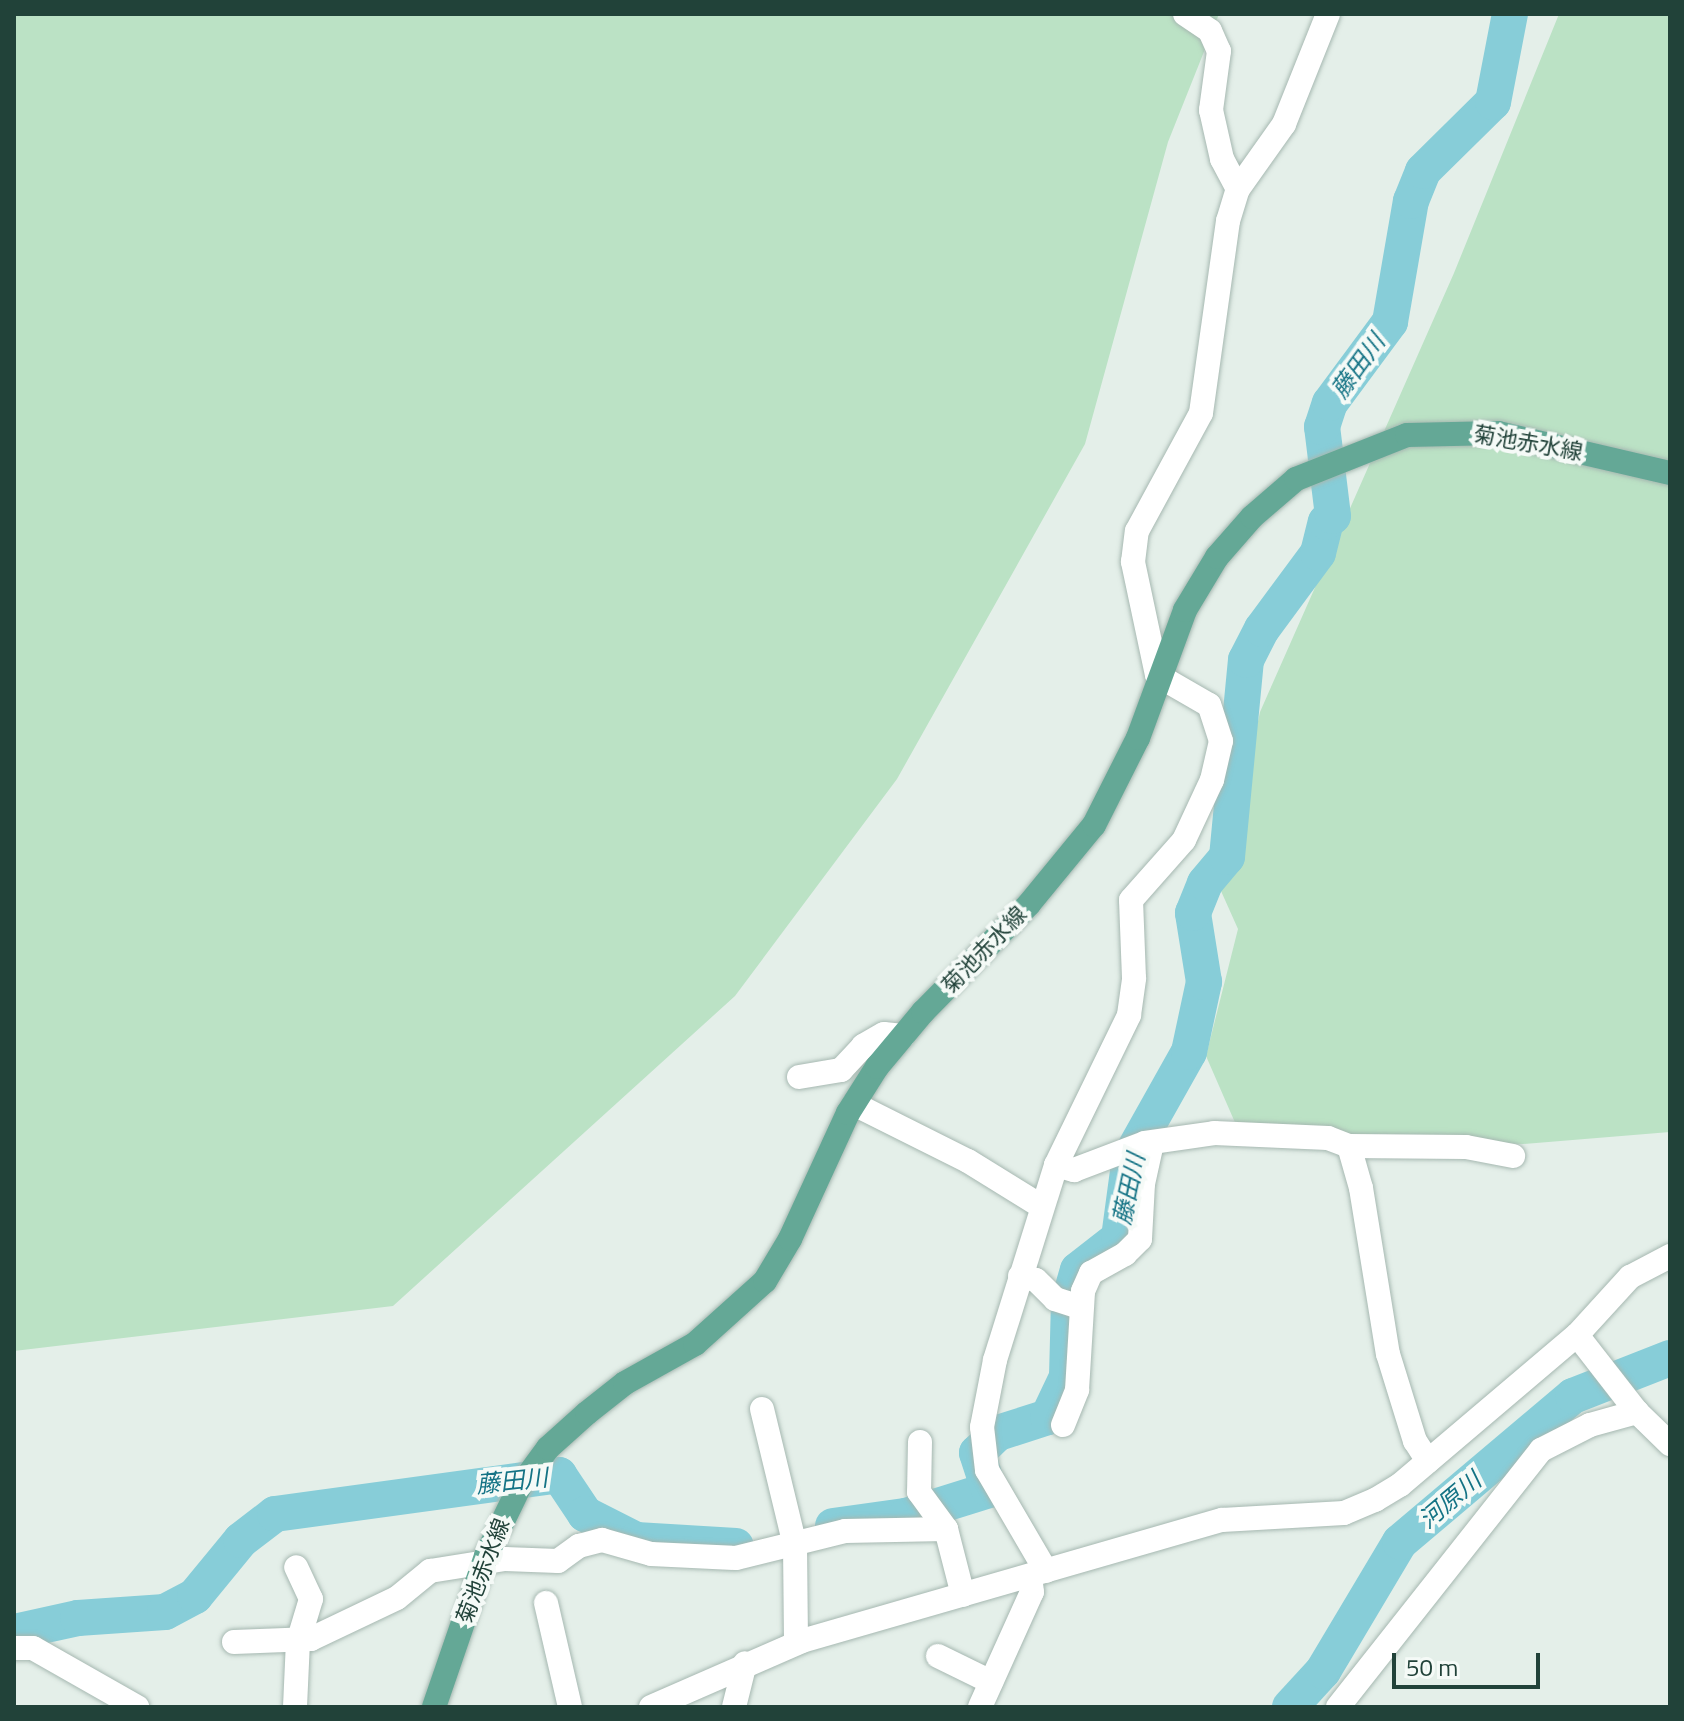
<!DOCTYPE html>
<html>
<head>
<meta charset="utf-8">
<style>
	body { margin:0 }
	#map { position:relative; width:1684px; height:1721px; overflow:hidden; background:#e4efe9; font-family:"Titillium Web","Noto Sans JP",sans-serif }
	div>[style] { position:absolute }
	.green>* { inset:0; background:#bbe2c5 }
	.river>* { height:36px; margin:-18px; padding:0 18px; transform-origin:18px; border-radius:18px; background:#87cdd8 }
	.roads { filter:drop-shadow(0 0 2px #a6b8b1) drop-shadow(0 0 2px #a6b8b1) }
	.minor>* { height:24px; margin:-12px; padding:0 12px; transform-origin:12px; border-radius:12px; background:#fff }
	.major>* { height:24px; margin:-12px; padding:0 12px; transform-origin:12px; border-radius:12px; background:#64a896 }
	span { translate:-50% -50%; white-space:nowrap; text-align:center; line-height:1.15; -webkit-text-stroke:8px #f5faf7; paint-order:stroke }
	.street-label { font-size:22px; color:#214239 }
	.water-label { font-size:24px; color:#147385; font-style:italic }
	.frame { position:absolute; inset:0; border:16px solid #214239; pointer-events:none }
	.scale { position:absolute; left:1392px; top:1653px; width:148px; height:36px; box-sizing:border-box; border:4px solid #214239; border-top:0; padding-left:10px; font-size:24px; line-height:28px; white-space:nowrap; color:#214239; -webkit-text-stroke:6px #f5faf7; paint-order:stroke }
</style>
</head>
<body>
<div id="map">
	<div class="green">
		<div style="clip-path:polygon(14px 14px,1219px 14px,1168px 142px,1085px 444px,897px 779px,735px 996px,393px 1306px,14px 1351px)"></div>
		<div style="clip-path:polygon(1559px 14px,1670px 14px,1670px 1132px,1523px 1144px,1240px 1134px,1206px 1056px,1238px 929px,1221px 891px,1260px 712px,1454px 273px)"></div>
	</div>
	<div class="river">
		<div style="left:833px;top:1526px;width:74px;rotate:-7.8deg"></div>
		<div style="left:906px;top:1516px;width:87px;rotate:-17.4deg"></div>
		<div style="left:989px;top:1490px;width:39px;rotate:-108deg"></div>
		<div style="left:977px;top:1453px;width:29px;rotate:-44deg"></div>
		<div style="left:998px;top:1433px;width:52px;rotate:-17.7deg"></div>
		<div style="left:1048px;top:1417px;width:44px;rotate:-64.6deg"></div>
		<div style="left:1067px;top:1377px;width:76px;rotate:-88.5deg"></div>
		<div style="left:1069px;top:1301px;width:32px;rotate:-74deg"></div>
		<div style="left:1078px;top:1270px;width:52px;rotate:-38deg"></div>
		<div style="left:1119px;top:1238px;width:82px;rotate:-82.3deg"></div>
		<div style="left:1130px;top:1157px;width:120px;rotate:-60.7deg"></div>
		<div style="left:1189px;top:1052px;width:72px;rotate:-77.9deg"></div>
		<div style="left:1204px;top:982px;width:70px;rotate:-99.1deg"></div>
		<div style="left:1193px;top:913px;width:32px;rotate:-68deg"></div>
		<div style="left:1205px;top:883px;width:34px;rotate:-50deg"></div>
		<div style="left:1227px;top:857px;width:198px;rotate:-84.5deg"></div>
		<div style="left:1246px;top:660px;width:35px;rotate:-63deg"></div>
		<div style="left:1262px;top:629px;width:94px;rotate:-53.6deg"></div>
		<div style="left:1318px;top:553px;width:32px;rotate:-76deg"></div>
		<div style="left:1326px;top:522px;width:9px;rotate:-41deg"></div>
		<div style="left:1333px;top:516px;width:90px;rotate:-97deg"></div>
		<div style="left:1322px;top:427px;width:25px;rotate:-72deg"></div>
		<div style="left:1330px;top:403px;width:101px;rotate:-53.5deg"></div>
		<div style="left:1390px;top:322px;width:123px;rotate:-80.2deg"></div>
		<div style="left:1411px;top:201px;width:32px;rotate:-68deg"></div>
		<div style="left:1423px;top:171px;width:98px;rotate:-44.6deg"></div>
		<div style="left:1493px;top:102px;width:90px;rotate:-79.1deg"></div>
		<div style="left:14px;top:1632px;width:66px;rotate:-12.3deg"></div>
		<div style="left:78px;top:1618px;width:87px;rotate:-3.9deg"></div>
		<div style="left:165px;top:1612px;width:34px;rotate:-28deg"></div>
		<div style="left:195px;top:1596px;width:72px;rotate:-50.6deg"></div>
		<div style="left:241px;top:1540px;width:43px;rotate:-37.4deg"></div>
		<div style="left:275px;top:1514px;width:287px;rotate:-7.8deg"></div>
		<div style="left:559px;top:1475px;width:47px;rotate:56.3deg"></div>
		<div style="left:585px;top:1514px;width:57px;rotate:27deg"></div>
		<div style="left:636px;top:1540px;width:100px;rotate:3.4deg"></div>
		<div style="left:1290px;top:1707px;width:49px;rotate:-47.5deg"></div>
		<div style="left:1323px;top:1671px;width:150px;rotate:-59.2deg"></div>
		<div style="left:1400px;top:1542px;width:226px;rotate:-40.2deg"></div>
		<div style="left:1573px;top:1396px;width:104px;rotate:-21.4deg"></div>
	</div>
	<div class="roads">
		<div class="minor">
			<div style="left:1185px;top:14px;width:30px;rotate:34deg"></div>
			<div style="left:1210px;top:31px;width:22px;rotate:66deg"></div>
			<div style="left:1219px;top:51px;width:60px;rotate:97.7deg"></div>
			<div style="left:1211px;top:110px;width:50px;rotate:77.3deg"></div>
			<div style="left:1222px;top:159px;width:34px;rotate:62deg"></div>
			<div style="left:799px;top:1077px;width:43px;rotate:-9.5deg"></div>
			<div style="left:841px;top:1070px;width:33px;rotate:-47deg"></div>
			<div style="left:863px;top:1046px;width:24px;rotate:-30deg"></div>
			<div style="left:884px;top:1034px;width:19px;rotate:6deg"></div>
			<div style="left:854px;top:1104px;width:127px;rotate:26.6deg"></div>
			<div style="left:968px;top:1161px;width:86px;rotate:31.7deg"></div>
			<div style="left:1349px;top:1146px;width:44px;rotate:74.1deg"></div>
			<div style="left:1361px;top:1188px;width:168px;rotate:80.8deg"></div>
			<div style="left:1388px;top:1354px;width:91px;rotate:72.8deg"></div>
			<div style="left:1415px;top:1441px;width:24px;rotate:57deg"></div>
			<div style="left:1056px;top:1165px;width:19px;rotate:16deg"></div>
			<div style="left:1074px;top:1170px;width:76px;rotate:-20.8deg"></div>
			<div style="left:1145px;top:1143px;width:70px;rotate:-8.2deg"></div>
			<div style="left:1214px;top:1133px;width:114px;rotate:2.5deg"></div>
			<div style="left:1328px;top:1138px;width:22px;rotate:21deg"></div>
			<div style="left:1349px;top:1146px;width:117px;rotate:0.5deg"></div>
			<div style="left:1466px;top:1147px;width:48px;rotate:10.8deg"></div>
			<div style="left:1020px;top:1276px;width:16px;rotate:14deg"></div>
			<div style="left:1036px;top:1280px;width:27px;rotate:45deg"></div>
			<div style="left:1055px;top:1299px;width:26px;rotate:18deg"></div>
			<div style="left:1577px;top:1335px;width:98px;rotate:52.1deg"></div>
			<div style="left:1637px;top:1412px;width:46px;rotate:44.1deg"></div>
			<div style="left:762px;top:1409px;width:140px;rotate:76.4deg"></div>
			<div style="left:795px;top:1545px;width:98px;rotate:89.4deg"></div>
			<div style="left:1063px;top:1425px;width:38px;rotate:-68deg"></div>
			<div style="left:1077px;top:1390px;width:99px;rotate:-86.5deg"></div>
			<div style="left:1083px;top:1291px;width:20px;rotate:-66deg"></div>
			<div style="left:1091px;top:1273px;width:39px;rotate:-29deg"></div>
			<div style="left:1125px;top:1254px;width:21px;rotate:-45deg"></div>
			<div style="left:1140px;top:1239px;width:55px;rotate:-86.9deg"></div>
			<div style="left:1143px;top:1184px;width:42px;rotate:-77.6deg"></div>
			<div style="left:920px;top:1442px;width:50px;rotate:91.1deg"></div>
			<div style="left:919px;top:1492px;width:46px;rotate:53.9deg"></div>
			<div style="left:1046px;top:1571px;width:117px;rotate:-120.3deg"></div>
			<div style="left:987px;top:1470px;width:43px;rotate:-96.6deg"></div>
			<div style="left:982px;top:1427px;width:68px;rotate:-79deg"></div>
			<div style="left:995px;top:1360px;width:204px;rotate:-72.6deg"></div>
			<div style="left:1056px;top:1165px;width:167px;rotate:-64deg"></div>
			<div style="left:1129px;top:1015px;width:37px;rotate:-82deg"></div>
			<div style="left:1134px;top:978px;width:78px;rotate:-92.2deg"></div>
			<div style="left:1131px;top:900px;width:80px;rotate:-48.5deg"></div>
			<div style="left:1184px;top:840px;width:66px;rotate:-65deg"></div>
			<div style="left:1212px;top:780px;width:40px;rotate:-77deg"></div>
			<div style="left:1221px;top:741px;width:38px;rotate:-108deg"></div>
			<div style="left:1209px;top:705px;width:60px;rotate:-150deg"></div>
			<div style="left:1157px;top:675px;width:116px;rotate:-102deg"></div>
			<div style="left:1133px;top:562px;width:31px;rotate:-83deg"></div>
			<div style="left:1137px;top:531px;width:134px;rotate:-61.5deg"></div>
			<div style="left:1201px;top:413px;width:194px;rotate:-82deg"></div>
			<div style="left:1228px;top:221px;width:34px;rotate:-73deg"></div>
			<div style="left:1238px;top:189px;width:80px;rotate:-54.7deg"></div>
			<div style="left:1284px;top:124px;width:118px;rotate:-68.2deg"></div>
			<div style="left:546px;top:1603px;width:107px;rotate:77deg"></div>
			<div style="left:234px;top:1642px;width:77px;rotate:-2.2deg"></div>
			<div style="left:311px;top:1639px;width:95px;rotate:-25.5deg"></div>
			<div style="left:397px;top:1598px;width:43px;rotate:-39.3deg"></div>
			<div style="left:430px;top:1571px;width:76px;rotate:-9.1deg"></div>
			<div style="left:505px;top:1559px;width:53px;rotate:2.2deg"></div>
			<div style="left:558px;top:1561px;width:26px;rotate:-36deg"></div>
			<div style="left:579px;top:1546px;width:24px;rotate:-15deg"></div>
			<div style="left:602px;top:1540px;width:51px;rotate:15.9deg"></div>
			<div style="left:651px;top:1554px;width:85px;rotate:2.7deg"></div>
			<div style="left:736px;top:1558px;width:112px;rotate:-13.9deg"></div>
			<div style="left:845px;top:1531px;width:101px;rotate:-1.1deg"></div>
			<div style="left:946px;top:1529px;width:68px;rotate:75.6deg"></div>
			<div style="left:14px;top:1648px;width:19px"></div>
			<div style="left:33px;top:1648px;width:120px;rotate:29.6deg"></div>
			<div style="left:938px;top:1656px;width:59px;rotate:26.1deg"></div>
			<div style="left:295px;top:1707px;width:65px;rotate:-87.4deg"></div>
			<div style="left:298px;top:1642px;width:45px;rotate:-73.2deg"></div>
			<div style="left:311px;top:1599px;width:35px;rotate:-115deg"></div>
			<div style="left:651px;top:1707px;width:165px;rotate:-23.6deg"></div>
			<div style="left:802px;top:1641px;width:437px;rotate:-16.1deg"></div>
			<div style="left:1222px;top:1520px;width:122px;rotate:-3.3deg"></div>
			<div style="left:1344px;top:1513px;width:34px;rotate:-23deg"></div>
			<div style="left:1375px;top:1500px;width:29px;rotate:-31deg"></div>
			<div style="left:1400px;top:1485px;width:232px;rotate:-40.3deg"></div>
			<div style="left:1577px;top:1335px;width:79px;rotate:-47.6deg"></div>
			<div style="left:1630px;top:1277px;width:45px;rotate:-27.7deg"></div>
			<div style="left:734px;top:1707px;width:45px;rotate:-76deg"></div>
			<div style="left:980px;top:1707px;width:126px;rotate:-65.7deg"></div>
			<div style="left:1032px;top:1592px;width:16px;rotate:-97deg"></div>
			<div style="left:1338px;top:1707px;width:328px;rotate:-51.7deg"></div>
			<div style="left:1541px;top:1450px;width:55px;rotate:-27deg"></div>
			<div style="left:1590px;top:1425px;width:49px;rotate:-15.5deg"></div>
		</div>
		<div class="major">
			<div style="left:434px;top:1707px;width:160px;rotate:-71deg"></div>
			<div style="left:486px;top:1556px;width:78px;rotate:-64.1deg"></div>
			<div style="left:520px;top:1486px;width:47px;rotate:-53.6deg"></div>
			<div style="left:548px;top:1448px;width:52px;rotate:-41.9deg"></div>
			<div style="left:587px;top:1413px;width:48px;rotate:-38.3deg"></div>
			<div style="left:625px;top:1383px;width:80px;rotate:-29.1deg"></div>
			<div style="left:695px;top:1344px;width:94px;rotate:-42deg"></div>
			<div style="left:765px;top:1281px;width:49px;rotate:-59.2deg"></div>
			<div style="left:790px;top:1239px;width:139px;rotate:-65.3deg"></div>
			<div style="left:848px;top:1113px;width:54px;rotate:-57.8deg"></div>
			<div style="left:877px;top:1067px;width:72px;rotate:-50.1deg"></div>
			<div style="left:923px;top:1012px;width:151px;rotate:-45.5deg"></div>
			<div style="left:1029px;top:904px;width:102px;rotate:-50.6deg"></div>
			<div style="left:1094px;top:825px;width:97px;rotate:-63.2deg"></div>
			<div style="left:1138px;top:738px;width:136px;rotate:-69.8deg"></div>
			<div style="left:1185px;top:610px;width:62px;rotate:-58.9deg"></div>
			<div style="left:1217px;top:557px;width:53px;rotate:-48.8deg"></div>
			<div style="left:1252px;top:517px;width:58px;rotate:-40.8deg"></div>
			<div style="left:1296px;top:479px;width:119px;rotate:-21.6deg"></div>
			<div style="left:1407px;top:435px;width:91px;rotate:-1.3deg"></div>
			<div style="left:1498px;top:433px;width:177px;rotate:13.1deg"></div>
		</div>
	</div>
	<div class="street-label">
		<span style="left:1528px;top:443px;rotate:10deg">菊池赤水線</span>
		<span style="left:984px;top:950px;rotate:-46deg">菊池赤水線</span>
		<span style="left:483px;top:1571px;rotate:-69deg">菊池赤水線</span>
	</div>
	<div class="water-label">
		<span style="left:1358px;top:366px;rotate:-54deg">藤田川</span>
		<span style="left:1129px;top:1189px;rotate:-78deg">藤田川</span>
		<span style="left:512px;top:1481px;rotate:-6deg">藤田川</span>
		<span style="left:1450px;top:1500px;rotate:-40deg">河原川</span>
	</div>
	<div class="frame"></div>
	<div class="scale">50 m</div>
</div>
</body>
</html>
